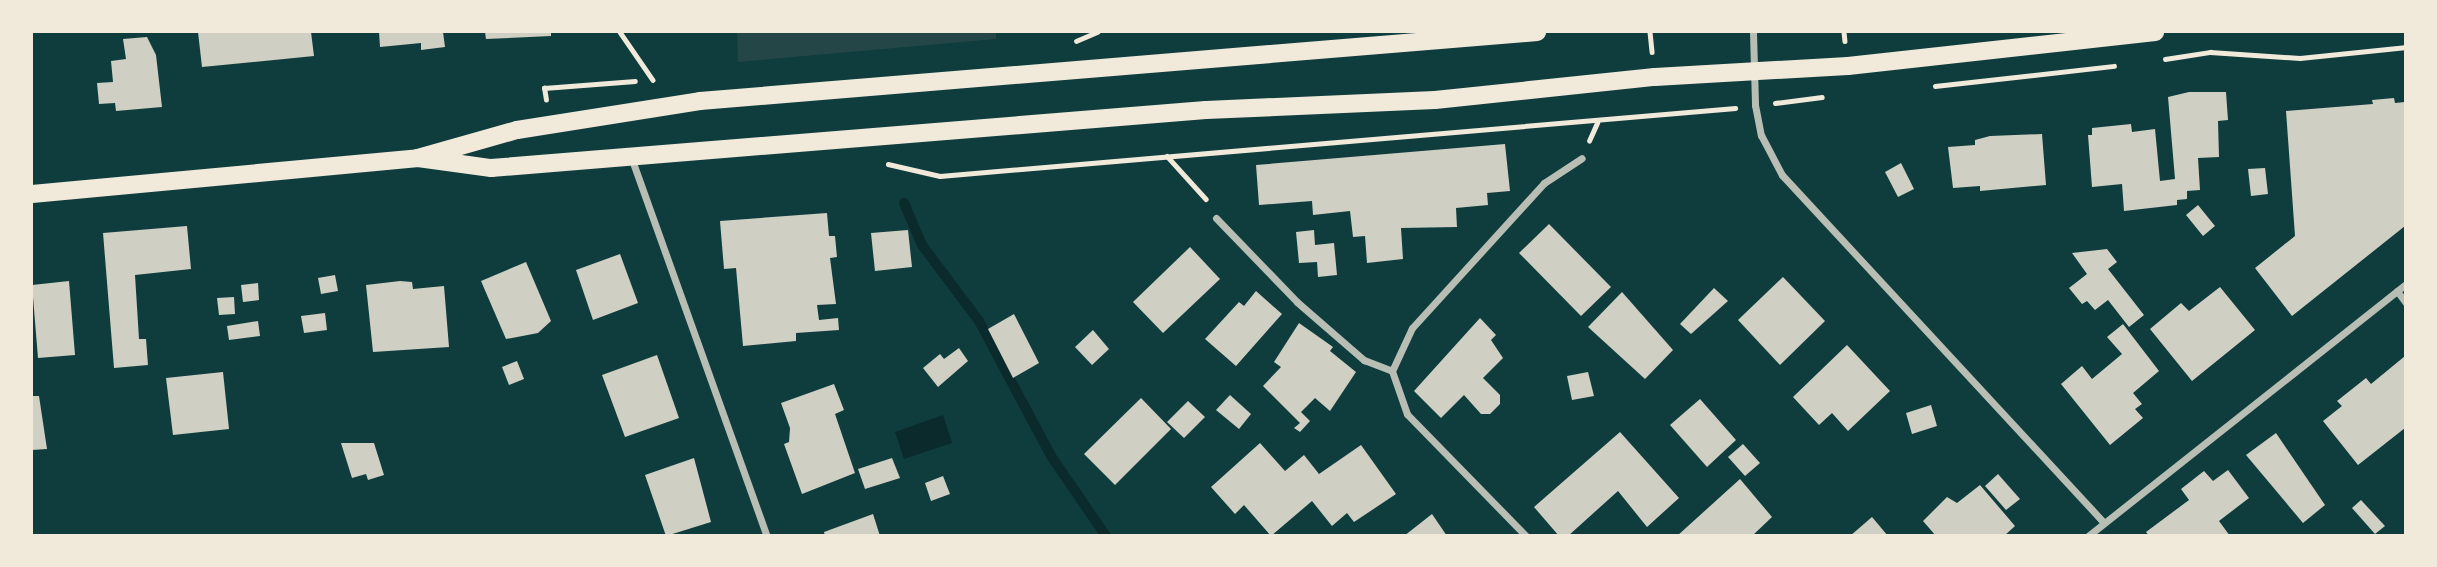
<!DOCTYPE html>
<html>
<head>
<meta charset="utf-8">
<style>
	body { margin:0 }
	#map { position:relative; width:2437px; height:567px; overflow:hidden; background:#0f3d3e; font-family:"Noto Serif",serif }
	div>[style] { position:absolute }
	.green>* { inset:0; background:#244646 }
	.water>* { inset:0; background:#0a2a2b }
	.stream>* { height:10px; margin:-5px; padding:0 5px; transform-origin:5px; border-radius:5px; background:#0a2a2b }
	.building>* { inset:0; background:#cfcfc3 }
	.path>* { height:4.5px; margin:-2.25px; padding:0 2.25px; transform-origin:2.25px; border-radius:2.25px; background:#f1e9da }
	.minor>* { height:7px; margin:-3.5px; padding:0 3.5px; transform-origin:3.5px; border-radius:3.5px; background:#b8beb3 }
	.primary>* { height:18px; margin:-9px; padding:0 9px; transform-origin:9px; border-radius:9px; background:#f1e9da }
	span { translate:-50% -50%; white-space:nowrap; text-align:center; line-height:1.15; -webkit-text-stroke:7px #f1e9da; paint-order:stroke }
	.frame { position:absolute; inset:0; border:33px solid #f1e9da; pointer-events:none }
</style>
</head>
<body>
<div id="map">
	<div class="green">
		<div style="clip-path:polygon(737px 32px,996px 32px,996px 39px,738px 62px)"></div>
	</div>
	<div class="water">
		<div style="clip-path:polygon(943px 415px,952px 443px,904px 459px,895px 432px)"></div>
	</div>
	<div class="stream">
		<div style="left:904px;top:203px;width:46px;rotate:66.8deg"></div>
		<div style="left:922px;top:245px;width:95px;rotate:53.1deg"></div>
		<div style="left:979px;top:321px;width:153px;rotate:61.9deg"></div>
		<div style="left:1051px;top:456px;width:97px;rotate:55.5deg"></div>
	</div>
	<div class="building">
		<div style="clip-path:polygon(198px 32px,311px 32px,314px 56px,202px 67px)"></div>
		<div style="clip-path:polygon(379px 32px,443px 32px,445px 47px,421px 50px,421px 43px,380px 47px)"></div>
		<div style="clip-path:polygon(485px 32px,551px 32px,551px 36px,486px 39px)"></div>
		<div style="clip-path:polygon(147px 37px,156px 55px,162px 107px,116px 111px,115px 103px,99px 104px,97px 83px,113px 82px,111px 61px,126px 59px,123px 39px)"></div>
		<div style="clip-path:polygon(2189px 92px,2226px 92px,2228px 120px,2218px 121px,2219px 157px,2198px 158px,2200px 190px,2187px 191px,2187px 199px,2177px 200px,2177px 205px,2124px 211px,2122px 184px,2092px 187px,2088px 135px,2092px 135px,2092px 128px,2131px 124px,2132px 132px,2155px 129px,2160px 181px,2175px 179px,2168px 97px)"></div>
		<div style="clip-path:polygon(2394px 98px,2395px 103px,2405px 102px,2405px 226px,2292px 316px,2255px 268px,2295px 236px,2286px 111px,2373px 104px,2372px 100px)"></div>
		<div style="clip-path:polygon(2042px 134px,2046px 185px,1980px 191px,1980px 186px,1953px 188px,1948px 147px,1975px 145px,1975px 140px,1990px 136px)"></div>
		<div style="clip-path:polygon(1505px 144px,1510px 191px,1487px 193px,1488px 205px,1456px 208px,1457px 227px,1401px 228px,1403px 259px,1367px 263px,1365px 236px,1353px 237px,1350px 211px,1313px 215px,1312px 201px,1259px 205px,1256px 165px)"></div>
		<div style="clip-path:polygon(1901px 163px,1914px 189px,1898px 197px,1885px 172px)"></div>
		<div style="clip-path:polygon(2265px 168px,2268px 194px,2251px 196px,2248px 169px)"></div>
		<div style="clip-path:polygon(2198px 205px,2215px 226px,2203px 236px,2186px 215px)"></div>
		<div style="clip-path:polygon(827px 213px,829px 236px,835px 236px,837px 257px,830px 258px,836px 304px,817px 305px,819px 320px,838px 318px,839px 330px,796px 333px,796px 341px,743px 346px,736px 268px,724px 269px,720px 221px)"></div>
		<div style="clip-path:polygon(1549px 224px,1611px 287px,1581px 316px,1519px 253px)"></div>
		<div style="clip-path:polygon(187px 226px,191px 269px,135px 275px,139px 339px,146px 339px,148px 365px,114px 368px,103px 233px)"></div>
		<div style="clip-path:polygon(908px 230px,912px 267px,875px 271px,871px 233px)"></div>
		<div style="clip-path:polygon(1314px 230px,1315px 245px,1334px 243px,1337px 275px,1318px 277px,1317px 262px,1299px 263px,1296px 232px)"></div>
		<div style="clip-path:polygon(1190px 247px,1220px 279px,1163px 333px,1133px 302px)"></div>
		<div style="clip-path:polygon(2107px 249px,2117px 262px,2108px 269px,2144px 315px,2129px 327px,2108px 300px,2095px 310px,2087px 301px,2082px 304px,2069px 288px,2087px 274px,2072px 253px)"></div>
		<div style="clip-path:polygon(620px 254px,638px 303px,593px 320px,576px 270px)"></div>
		<div style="clip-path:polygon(526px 262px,551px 321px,538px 333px,506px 339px,481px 281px)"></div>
		<div style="clip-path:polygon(335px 275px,338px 291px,321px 294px,318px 278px)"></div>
		<div style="clip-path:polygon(1783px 277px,1825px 321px,1780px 365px,1738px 320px)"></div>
		<div style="clip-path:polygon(69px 281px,75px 355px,38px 358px,32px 285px)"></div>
		<div style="clip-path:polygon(400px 281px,412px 282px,413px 289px,444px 286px,449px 347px,373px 352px,366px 285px)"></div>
		<div style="clip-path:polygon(258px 283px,259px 300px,243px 302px,241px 285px)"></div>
		<div style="clip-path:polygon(2220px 287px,2255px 330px,2192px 381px,2150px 329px,2181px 303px,2189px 311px)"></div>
		<div style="clip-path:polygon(1714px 288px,1728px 301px,1691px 334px,1680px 324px)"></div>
		<div style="clip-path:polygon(1256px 291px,1282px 314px,1236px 366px,1205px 339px,1239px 302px,1244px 306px)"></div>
		<div style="clip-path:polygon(1622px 292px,1673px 350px,1645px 379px,1588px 327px)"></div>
		<div style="clip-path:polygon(234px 297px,235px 314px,219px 315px,217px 298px)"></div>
		<div style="clip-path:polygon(325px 313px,327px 330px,304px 333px,301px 316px)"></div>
		<div style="clip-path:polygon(1014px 314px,1039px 363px,1013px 378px,988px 329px)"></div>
		<div style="clip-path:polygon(1480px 318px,1496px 335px,1491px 340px,1503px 358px,1483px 378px,1500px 395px,1500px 404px,1490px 414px,1481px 414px,1464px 395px,1441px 418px,1414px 391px)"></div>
		<div style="clip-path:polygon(258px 321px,260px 336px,229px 340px,227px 326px)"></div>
		<div style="clip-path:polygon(1299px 323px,1333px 347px,1330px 351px,1356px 372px,1330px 411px,1315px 398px,1301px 412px,1310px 421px,1300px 432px,1294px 428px,1300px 423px,1263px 386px,1281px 367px,1274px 362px)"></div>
		<div style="clip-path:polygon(2123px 324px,2159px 371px,2133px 393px,2142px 404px,2135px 409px,2143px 418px,2110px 445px,2061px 384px,2082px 366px,2092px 379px,2122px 354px,2107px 337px)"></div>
		<div style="clip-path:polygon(1093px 330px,1109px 349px,1092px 365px,1075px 347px)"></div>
		<div style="clip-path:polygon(1847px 345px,1890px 391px,1848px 431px,1832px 413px,1819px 425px,1793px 397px)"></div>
		<div style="clip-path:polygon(959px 348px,968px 361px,938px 387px,923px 368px,940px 354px,944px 359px)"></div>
		<div style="clip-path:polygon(657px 355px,679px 418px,625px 437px,602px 375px)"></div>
		<div style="clip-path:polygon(2405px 356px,2405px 428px,2358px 465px,2323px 421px,2342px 406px,2337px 401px,2366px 378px,2371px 384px)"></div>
		<div style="clip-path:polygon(517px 361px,524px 379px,509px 385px,502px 367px)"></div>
		<div style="clip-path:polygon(223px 372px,229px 429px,173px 435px,166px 378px)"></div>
		<div style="clip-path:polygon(1588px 372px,1594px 396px,1572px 400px,1567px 376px)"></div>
		<div style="clip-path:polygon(834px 384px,844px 410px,835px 414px,855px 473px,802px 494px,784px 444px,789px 442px,790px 428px,781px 403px)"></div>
		<div style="clip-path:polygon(1230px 395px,1251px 414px,1239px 429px,1216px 410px)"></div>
		<div style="clip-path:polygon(32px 396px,39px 396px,47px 449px,32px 450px)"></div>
		<div style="clip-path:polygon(1141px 398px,1171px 429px,1115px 485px,1084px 454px)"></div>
		<div style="clip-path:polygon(1700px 399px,1736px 440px,1707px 467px,1670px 425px)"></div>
		<div style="clip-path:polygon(1188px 401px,1205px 417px,1184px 438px,1167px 422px)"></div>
		<div style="clip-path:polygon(1931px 405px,1937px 426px,1912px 434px,1906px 413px)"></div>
		<div style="clip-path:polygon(1620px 432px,1679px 498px,1647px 527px,1618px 491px,1568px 536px,1559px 536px,1534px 507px)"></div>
		<div style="clip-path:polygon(2276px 433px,2325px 505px,2303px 523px,2246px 455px)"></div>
		<div style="clip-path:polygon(341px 443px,374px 443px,384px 475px,368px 480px,366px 474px,352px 478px)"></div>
		<div style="clip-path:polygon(1260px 443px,1285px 471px,1304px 455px,1319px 474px,1361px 445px,1396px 494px,1354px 522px,1347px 513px,1332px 526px,1312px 501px,1271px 536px,1244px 505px,1235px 514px,1211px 487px)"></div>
		<div style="clip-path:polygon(1743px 444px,1760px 463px,1745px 476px,1728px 457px)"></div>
		<div style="clip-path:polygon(694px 458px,711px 522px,666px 536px,645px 475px)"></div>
		<div style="clip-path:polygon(892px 458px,900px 478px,865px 489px,858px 469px)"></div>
		<div style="clip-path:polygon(2228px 470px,2249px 498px,2219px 521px,2230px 536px,2149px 536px,2146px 532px,2189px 500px,2181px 489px,2204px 471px,2213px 481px)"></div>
		<div style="clip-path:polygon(1998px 474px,2020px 499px,2006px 510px,1985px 486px)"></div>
		<div style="clip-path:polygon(943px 476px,950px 494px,931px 501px,925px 483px)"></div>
		<div style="clip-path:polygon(1740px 479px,1772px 517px,1752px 536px,1677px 536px)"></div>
		<div style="clip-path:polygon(1980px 485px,2015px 526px,2004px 536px,1936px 536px,1923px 521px,1947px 497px,1957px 503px)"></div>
		<div style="clip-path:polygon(2361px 500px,2385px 526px,2375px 534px,2352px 508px)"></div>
		<div style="clip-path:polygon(873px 514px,880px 536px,825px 536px,824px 532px)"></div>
		<div style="clip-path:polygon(1432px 514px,1447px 536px,1404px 536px)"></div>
		<div style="clip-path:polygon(1872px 517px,1888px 536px,1850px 536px)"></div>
	</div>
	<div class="path">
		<div style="left:620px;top:32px;width:58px;rotate:55.5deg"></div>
		<div style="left:1650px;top:32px;width:20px;rotate:84deg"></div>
		<div style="left:1844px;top:32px;width:9px;rotate:84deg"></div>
		<div style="left:1076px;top:41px;width:23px;rotate:-23deg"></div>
		<div style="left:2165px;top:59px;width:46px;rotate:-8.8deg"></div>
		<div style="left:2210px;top:52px;width:90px;rotate:3.8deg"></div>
		<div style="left:2300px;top:58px;width:107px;rotate:-5.9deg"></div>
		<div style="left:1935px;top:86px;width:180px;rotate:-6.4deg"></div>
		<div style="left:546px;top:100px;width:12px;rotate:-99deg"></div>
		<div style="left:544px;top:88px;width:91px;rotate:-4.4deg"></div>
		<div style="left:1775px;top:103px;width:47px;rotate:-7.3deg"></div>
		<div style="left:1589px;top:141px;width:20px;rotate:-66deg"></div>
		<div style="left:1167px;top:156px;width:58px;rotate:47.8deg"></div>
		<div style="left:888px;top:164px;width:53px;rotate:13deg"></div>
		<div style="left:940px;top:176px;width:798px;rotate:-4.89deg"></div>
	</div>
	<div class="minor">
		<div style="left:1753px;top:32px;width:73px;rotate:88.4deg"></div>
		<div style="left:1755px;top:105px;width:31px;rotate:79deg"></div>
		<div style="left:1761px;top:135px;width:45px;rotate:62.3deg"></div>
		<div style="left:1782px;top:175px;width:474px;rotate:47.2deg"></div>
		<div style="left:631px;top:157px;width:403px;rotate:70.3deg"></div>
		<div style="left:1216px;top:218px;width:117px;rotate:46deg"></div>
		<div style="left:1297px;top:302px;width:89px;rotate:40.9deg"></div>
		<div style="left:1364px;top:360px;width:30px;rotate:21deg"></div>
		<div style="left:2397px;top:291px;width:15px;rotate:53deg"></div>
		<div style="left:1526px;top:536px;width:170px;rotate:-134.3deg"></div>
		<div style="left:1407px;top:414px;width:46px;rotate:-109.2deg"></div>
		<div style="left:1392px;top:371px;width:47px;rotate:-65.1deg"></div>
		<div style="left:1412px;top:328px;width:196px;rotate:-47.7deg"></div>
		<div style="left:1544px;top:183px;width:45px;rotate:-33.3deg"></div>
		<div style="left:2088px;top:536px;width:406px;rotate:-38.4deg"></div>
	</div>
	<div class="primary">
		<div style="left:418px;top:158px;width:74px;rotate:7.8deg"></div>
		<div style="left:491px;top:168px;width:717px;rotate:-4.64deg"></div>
		<div style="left:1206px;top:110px;width:229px;rotate:-2.5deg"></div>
		<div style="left:1435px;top:100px;width:221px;rotate:-6deg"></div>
		<div style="left:1655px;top:77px;width:193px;rotate:-3.3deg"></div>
		<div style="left:1848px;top:66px;width:309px;rotate:-6.3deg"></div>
		<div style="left:32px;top:194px;width:388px;rotate:-5.3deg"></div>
		<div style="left:418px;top:158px;width:103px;rotate:-15.8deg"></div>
		<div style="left:517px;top:130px;width:185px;rotate:-9deg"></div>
		<div style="left:700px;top:101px;width:840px;rotate:-4.71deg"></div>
	</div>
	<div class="frame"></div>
</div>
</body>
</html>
